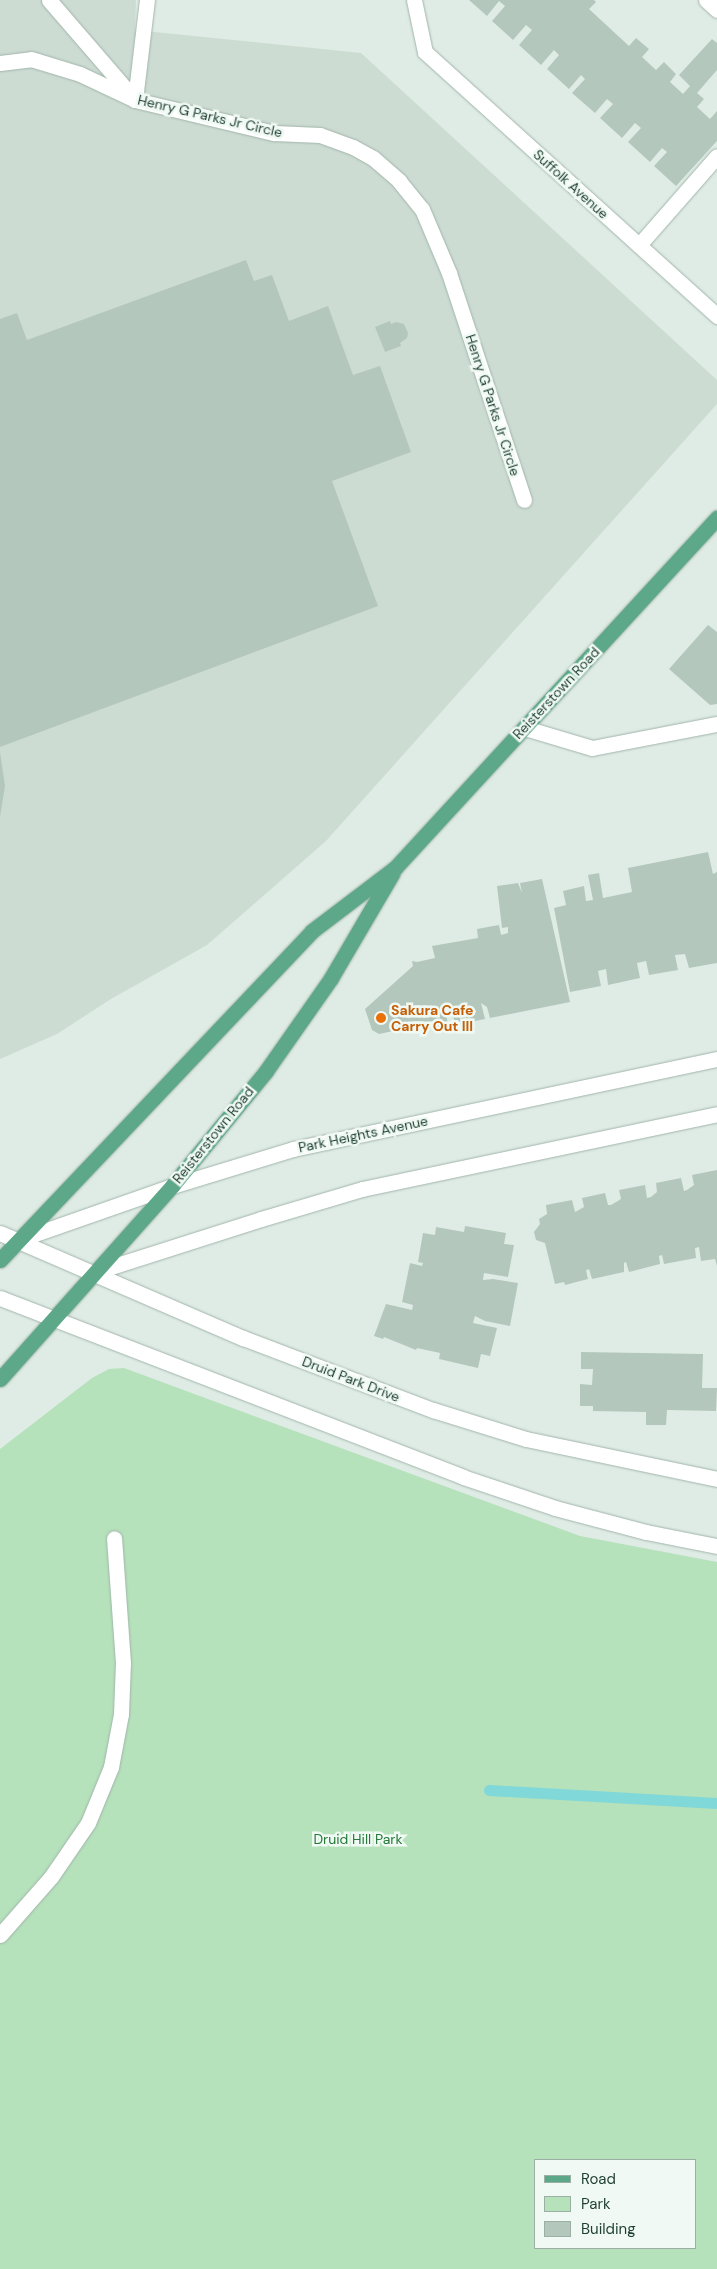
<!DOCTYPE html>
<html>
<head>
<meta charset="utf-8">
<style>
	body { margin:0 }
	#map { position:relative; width:717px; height:2269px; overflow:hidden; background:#dfece5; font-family:"DM Sans",sans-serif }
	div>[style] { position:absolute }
	.built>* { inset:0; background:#cddcd3 }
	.green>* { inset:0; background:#b5e1bb }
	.stream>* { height:11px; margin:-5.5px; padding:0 5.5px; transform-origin:5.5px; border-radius:5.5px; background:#80d8d9 }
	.building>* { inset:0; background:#b4c7bd }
	.roads { filter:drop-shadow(0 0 1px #a1b5ab) drop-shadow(0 0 1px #a1b5ab) }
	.lane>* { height:15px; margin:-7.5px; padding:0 7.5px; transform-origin:7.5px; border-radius:7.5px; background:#fff }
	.street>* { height:15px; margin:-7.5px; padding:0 7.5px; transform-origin:7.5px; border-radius:7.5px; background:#fff }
	.secondary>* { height:15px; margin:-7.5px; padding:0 7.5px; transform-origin:7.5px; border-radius:7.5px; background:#fff }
	.primary>* { height:15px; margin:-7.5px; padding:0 7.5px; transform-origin:7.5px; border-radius:7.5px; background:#5ea88a }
	.dots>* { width:14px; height:14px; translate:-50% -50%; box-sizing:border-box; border:2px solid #f0f9f3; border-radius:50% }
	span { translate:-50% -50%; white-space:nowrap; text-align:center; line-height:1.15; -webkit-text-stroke:5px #f0f9f3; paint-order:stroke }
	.street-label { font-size:14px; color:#1e3f31 }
	.food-label { font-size:14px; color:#c56008; font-weight:700 }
	.left { translate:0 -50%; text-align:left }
	.park-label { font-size:14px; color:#237a39 }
	.legend { position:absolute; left:534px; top:2159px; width:162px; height:90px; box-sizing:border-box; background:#f0f9f3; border:1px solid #9cafa5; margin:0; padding:6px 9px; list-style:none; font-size:15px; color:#1e3f31 }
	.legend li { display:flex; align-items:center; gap:10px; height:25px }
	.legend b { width:25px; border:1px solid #9cafa5 }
</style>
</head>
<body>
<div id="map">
	<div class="built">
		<div style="clip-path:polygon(0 0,136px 0,135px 30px,361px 53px,717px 380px,717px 404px,326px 841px,207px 945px,111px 999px,57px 1034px,0 1059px)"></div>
	</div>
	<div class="green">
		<div style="clip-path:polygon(evenodd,124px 1368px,580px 1536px,717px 1562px,717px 2269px,0 2269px,0 1449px,92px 1378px,109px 1369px,124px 1368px,536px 2160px,696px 2160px,696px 2248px,536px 2248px,536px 2160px)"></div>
	</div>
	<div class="stream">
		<div style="left:489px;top:1790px;width:228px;rotate:3.3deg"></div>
	</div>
	<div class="building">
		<div style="clip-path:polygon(469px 0,594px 0,596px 2px,589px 9px,629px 46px,636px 38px,649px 49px,642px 57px,656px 70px,664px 62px,676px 74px,670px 82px,683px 94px,690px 86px,679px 75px,712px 39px,717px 43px,717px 70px,697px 93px,704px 99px,697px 107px,710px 119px,717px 111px,717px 141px,676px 186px,654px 166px,667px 152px,662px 148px,650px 162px,628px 142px,641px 128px,635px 123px,622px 138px,600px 118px,613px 104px,607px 99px,595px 113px,572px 93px,585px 79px,581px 75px,569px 89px,547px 69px,559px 55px,554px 50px,541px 65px,519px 45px,532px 30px,526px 25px,513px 40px,492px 21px,505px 6px,499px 1px,487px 16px)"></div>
		<div style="clip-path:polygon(246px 260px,254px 281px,272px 275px,289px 321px,328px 306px,353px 375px,380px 366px,411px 452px,332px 481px,378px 606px,0 747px,0 319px,17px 313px,27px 340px)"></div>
		<div style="clip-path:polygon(390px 321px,391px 324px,396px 322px,404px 324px,408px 333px,407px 338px,400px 343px,401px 346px,385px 352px,375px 327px)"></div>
		<div style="clip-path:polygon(708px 625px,717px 632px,717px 704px,710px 705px,669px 669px)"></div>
		<div style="clip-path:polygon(0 752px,5px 786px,0 817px)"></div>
		<div style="clip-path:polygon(708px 852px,713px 874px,717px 872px,717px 963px,689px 968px,685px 954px,675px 955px,678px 970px,649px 975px,646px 961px,637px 963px,640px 978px,608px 985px,606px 969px,598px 971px,601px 986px,570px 992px,554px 908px,566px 905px,563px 891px,584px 886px,586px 901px,593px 900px,588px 875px,599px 873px,603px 898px,632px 892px,628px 868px)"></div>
		<div style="clip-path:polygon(542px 879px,570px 1002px,490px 1018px,487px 1007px,481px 1003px,485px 1019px,455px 1025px,453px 1014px,446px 1009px,448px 1028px,433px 1032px,431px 1023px,379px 1034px,372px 1030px,365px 1009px,413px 966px,412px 961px,417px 962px,435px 958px,432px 946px,478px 938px,477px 929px,499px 925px,501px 935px,508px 933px,508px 927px,502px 928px,497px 886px,518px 883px,522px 893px,520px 883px)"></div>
		<div style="clip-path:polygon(717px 1170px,717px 1266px,715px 1259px,701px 1261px,699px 1247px,695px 1248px,696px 1258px,664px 1264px,662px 1255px,659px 1256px,660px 1264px,629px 1272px,626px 1262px,624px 1263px,624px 1272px,592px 1279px,589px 1269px,587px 1270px,586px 1270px,588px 1279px,565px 1285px,564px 1282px,555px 1284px,545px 1243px,536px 1240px,534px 1232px,540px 1224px,539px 1219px,547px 1214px,546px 1205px,572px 1200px,575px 1212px,584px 1207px,582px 1198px,605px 1193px,608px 1205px,611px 1205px,621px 1199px,619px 1190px,645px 1185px,647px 1198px,651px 1197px,657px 1192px,656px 1183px,681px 1178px,684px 1191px,687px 1190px,694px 1185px,692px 1175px)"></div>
		<div style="clip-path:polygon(465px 1226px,506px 1233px,504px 1244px,514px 1245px,508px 1277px,484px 1273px,483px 1280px,493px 1279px,518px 1283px,510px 1326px,485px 1321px,475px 1316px,473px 1323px,497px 1328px,490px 1356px,481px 1354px,478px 1368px,439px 1359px,440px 1353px,417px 1348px,416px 1350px,384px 1337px,383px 1339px,374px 1336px,386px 1304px,412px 1310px,413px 1305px,402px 1302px,410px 1263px,422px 1266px,423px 1263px,418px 1262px,423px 1233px,435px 1235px,436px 1227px,464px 1232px)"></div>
		<div style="clip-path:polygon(581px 1352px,703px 1354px,702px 1388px,717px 1388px,716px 1411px,667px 1410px,666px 1425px,646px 1425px,646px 1412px,593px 1411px,593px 1406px,580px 1406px,580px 1384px,592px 1385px,593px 1369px,581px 1369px)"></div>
	</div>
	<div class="roads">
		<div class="lane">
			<div style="left:49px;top:0;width:125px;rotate:49.2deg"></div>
			<div style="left:414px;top:0;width:53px;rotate:78.1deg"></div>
			<div style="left:706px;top:0;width:15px;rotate:42deg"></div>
			<div style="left:0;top:63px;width:31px;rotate:-7deg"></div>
			<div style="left:31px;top:59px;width:51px;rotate:17deg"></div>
			<div style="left:80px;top:74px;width:61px;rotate:25.3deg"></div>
			<div style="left:135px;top:100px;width:143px;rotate:13.4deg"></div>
			<div style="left:274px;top:133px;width:46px;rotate:2.5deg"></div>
			<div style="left:320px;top:135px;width:35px;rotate:20deg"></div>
			<div style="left:353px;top:147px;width:23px;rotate:29deg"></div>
			<div style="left:373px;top:158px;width:35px;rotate:41deg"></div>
			<div style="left:399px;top:181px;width:36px;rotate:51deg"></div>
			<div style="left:422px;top:209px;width:69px;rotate:67.1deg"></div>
			<div style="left:449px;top:273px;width:239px;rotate:71.7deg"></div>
			<div style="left:135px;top:100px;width:101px;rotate:-83.2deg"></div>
			<div style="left:639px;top:245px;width:118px;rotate:-48.8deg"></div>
			<div style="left:525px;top:728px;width:70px;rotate:16.6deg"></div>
			<div style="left:592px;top:748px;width:127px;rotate:-10.9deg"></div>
		</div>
		<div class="street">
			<div style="left:425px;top:52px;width:394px;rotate:42.1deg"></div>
			<div style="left:0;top:1935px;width:77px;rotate:-48.7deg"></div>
			<div style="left:51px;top:1877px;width:65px;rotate:-55.6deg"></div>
			<div style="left:88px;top:1823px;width:61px;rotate:-67.7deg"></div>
			<div style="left:111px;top:1767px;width:54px;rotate:-79.3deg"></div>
			<div style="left:121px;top:1714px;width:51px;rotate:-87.8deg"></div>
			<div style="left:123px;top:1663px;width:125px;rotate:-94.1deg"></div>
		</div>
		<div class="secondary">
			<div style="left:0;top:1233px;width:265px;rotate:23.4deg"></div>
			<div style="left:243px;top:1338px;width:203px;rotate:20.8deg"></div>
			<div style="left:433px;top:1410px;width:97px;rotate:17.3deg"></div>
			<div style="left:526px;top:1439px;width:195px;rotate:11.8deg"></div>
			<div style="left:18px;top:1240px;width:163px;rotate:-19.3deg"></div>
			<div style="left:172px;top:1186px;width:127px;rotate:-17deg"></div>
			<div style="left:293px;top:1149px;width:433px;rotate:-12deg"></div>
			<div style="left:95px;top:1272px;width:174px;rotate:-17.7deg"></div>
			<div style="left:261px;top:1219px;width:105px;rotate:-16.5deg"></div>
			<div style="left:362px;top:1189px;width:363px;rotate:-11.9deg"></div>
			<div style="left:0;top:1298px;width:496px;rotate:21.1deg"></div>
			<div style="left:463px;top:1477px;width:97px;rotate:18.6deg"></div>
			<div style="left:555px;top:1508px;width:94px;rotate:14.8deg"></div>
			<div style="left:646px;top:1532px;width:72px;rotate:11.2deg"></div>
		</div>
		<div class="primary">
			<div style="left:0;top:1260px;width:453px;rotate:-46.5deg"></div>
			<div style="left:312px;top:931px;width:104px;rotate:-37.2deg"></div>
			<div style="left:395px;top:868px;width:476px;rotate:-47.4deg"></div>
			<div style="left:0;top:1379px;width:259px;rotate:-48.3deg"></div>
			<div style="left:172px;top:1186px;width:149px;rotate:-50.7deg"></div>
			<div style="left:266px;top:1071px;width:113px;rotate:-55deg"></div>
			<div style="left:331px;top:978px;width:121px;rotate:-59.6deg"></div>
		</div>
	</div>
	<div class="dots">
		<div style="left:381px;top:1018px;background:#e8710a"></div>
	</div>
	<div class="street-label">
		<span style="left:210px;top:116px;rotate:13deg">Henry G Parks Jr Circle</span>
		<span style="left:571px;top:184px;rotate:42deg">Suffolk Avenue</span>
		<span style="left:493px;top:405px;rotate:72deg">Henry G Parks Jr Circle</span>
		<span style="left:556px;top:693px;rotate:-47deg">Reisterstown Road</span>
		<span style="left:363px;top:1134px;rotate:-12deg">Park Heights Avenue</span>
		<span style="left:213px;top:1135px;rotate:-51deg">Reisterstown Road</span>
		<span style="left:351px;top:1379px;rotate:21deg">Druid Park Drive</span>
	</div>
	<div class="food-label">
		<span class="left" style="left:391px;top:1018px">Sakura Cafe<br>Carry Out III</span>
	</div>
	<div class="park-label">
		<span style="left:358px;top:1839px">Druid Hill Park</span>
	</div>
	<ul class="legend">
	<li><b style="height:6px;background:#5ea88a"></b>Road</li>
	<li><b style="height:14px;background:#b5e1bb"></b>Park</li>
	<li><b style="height:14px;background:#b4c7bd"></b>Building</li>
	</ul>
</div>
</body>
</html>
